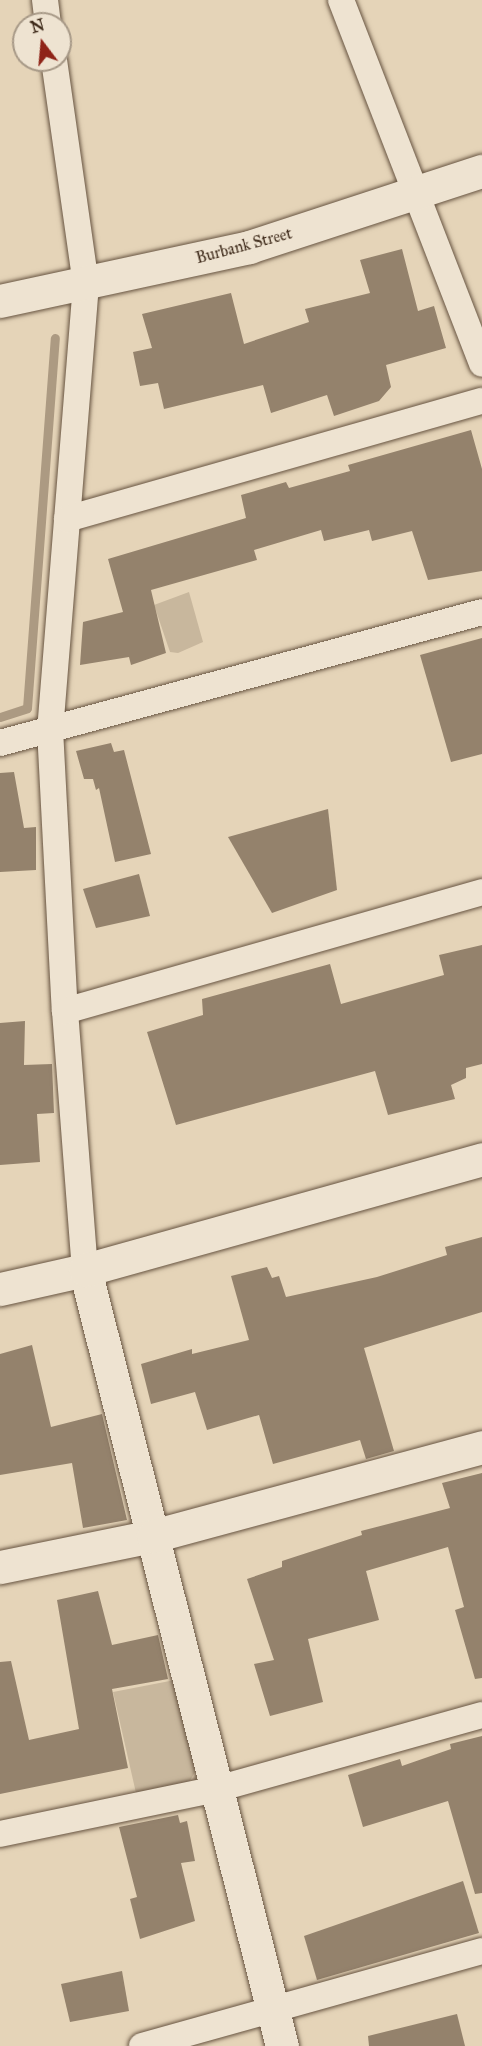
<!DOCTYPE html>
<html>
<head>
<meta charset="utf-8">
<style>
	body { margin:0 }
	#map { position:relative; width:482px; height:2046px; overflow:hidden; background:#e5d4b8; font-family:"IM FELL Great Primer",serif }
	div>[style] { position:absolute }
	.green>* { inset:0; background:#c8b79d }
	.stream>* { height:9px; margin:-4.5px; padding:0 4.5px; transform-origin:4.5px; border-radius:4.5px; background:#ac9a82 }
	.building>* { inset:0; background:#94826c }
	.roads { filter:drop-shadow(0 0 2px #675441) drop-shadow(0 0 2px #675441) }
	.street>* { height:26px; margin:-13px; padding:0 13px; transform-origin:13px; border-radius:13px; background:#eee3d1 }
	.secondary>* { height:33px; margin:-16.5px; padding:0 16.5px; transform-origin:16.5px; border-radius:16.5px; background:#eee3d1 }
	span { translate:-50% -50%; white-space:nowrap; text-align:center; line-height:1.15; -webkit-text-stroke:4.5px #eee3d1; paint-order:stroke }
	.street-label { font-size:16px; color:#3d2919 }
	.north { position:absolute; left:12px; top:12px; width:60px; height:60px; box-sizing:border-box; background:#eee3d1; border:2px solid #a79987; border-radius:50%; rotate:344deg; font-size:16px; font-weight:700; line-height:24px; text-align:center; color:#3d2919 }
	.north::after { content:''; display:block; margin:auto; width:21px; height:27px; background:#8f2418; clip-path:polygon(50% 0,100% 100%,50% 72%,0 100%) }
</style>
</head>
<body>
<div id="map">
	<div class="green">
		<div style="clip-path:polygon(189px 592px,203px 642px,178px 653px,170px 652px,154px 605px)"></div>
		<div style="clip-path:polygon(175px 1680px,198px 1767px,188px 1784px,136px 1793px,113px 1692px)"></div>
	</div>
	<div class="stream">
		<div style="left:0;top:717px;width:28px;rotate:-18deg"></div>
		<div style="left:27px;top:708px;width:371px;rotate:-85.7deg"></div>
	</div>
	<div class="building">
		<div style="clip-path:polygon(402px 249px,418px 311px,434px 306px,446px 348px,386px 365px,391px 387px,379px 401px,334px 416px,327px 395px,271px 413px,263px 385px,164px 409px,158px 383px,140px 386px,133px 352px,152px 348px,142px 314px,231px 293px,244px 344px,309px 322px,305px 309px,370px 293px,360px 260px)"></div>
		<div style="clip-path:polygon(471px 430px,482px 469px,482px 571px,428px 580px,412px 531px,372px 541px,369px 530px,324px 541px,321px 530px,254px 550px,257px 560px,151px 590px,166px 653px,131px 665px,129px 657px,80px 665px,83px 622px,123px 612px,108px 559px,246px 518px,241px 495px,286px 482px,289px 488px,350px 471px,348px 465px)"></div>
		<div style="clip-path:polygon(482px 638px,482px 754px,451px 762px,420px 655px)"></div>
		<div style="clip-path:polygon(111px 743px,114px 752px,124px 750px,151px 854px,115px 862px,99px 788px,96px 790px,93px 779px,84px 779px,76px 751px)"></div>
		<div style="clip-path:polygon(14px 772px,24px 828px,36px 827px,36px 870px,0 872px,0 773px)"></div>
		<div style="clip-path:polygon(328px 809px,337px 890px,272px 913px,228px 837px)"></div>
		<div style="clip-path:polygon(139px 874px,150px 916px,96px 928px,83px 889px)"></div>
		<div style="clip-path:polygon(482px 945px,482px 1064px,466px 1068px,466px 1078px,451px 1085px,455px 1099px,388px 1115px,375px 1071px,176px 1125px,147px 1032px,203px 1015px,202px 999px,330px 964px,341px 1004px,444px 975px,439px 955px)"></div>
		<div style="clip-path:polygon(25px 1021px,24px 1065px,52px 1064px,54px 1113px,37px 1114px,40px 1162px,0 1165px,0 1023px)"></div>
		<div style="clip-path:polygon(482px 1237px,482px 1312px,364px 1348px,394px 1451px,366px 1459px,360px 1440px,273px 1464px,259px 1415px,207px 1430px,195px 1392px,151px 1404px,141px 1364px,192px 1349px,192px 1354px,249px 1340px,231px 1276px,267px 1267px,272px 1278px,279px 1276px,286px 1297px,377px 1277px,447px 1255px,445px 1247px)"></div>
		<div style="clip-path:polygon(32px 1345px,51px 1427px,102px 1414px,127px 1520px,83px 1528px,72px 1463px,0 1475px,0 1354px)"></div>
		<div style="clip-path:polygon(482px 1473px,482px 1678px,475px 1679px,455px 1610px,464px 1607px,448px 1547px,366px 1571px,379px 1620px,308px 1639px,323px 1702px,270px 1716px,254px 1664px,274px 1660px,247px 1579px,282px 1567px,282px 1561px,362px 1535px,361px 1531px,450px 1508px,442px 1483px)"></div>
		<div style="clip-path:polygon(98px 1591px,112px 1645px,158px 1635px,168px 1679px,112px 1689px,128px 1768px,0 1794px,0 1662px,11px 1661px,29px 1740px,79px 1729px,57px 1600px)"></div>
		<div style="clip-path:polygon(482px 1736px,482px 1893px,475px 1894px,448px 1801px,363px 1827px,348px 1775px,400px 1759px,402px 1766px,451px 1749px,450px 1744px)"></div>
		<div style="clip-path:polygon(178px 1815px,180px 1823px,187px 1821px,195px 1861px,181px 1863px,195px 1921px,140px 1939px,130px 1899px,137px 1897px,119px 1827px)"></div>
		<div style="clip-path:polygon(463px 1881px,479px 1933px,317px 1980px,304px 1936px)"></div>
		<div style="clip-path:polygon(122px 1971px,129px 2011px,70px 2022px,61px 1984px)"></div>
		<div style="clip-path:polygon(457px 2014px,465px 2046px,369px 2046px,368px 2036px)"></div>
	</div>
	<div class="roads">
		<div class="street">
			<div style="left:45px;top:0;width:24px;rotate:83deg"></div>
			<div style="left:341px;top:0;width:390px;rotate:68.8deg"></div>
			<div style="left:54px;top:60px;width:226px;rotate:81.9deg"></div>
			<div style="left:86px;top:284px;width:446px;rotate:94.6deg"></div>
			<div style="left:50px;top:729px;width:282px;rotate:87deg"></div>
			<div style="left:65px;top:1011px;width:260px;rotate:85.6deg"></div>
			<div style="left:67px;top:519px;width:431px;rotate:-15.9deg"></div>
			<div style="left:0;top:743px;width:499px;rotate:-15.2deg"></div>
			<div style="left:65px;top:1011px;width:434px;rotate:-15.9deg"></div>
			<div style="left:0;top:1834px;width:222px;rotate:-11.7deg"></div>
			<div style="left:217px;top:1789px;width:275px;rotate:-15.6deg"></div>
			<div style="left:142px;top:2046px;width:353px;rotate:-15.6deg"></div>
		</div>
		<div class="secondary">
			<div style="left:0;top:301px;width:255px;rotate:-12.2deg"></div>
			<div style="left:249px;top:247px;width:245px;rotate:-18.1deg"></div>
			<div style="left:85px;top:1270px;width:801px;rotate:75.76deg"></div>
			<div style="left:0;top:1289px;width:87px;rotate:-12.6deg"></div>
			<div style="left:85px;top:1270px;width:412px;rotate:-15.6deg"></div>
			<div style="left:0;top:1567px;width:156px;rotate:-11.5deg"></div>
			<div style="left:153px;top:1536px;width:341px;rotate:-15.1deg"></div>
		</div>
	</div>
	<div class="street-label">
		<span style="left:244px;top:246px;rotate:-15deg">Burbank Street</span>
	</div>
	<div class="north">N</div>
</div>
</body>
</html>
